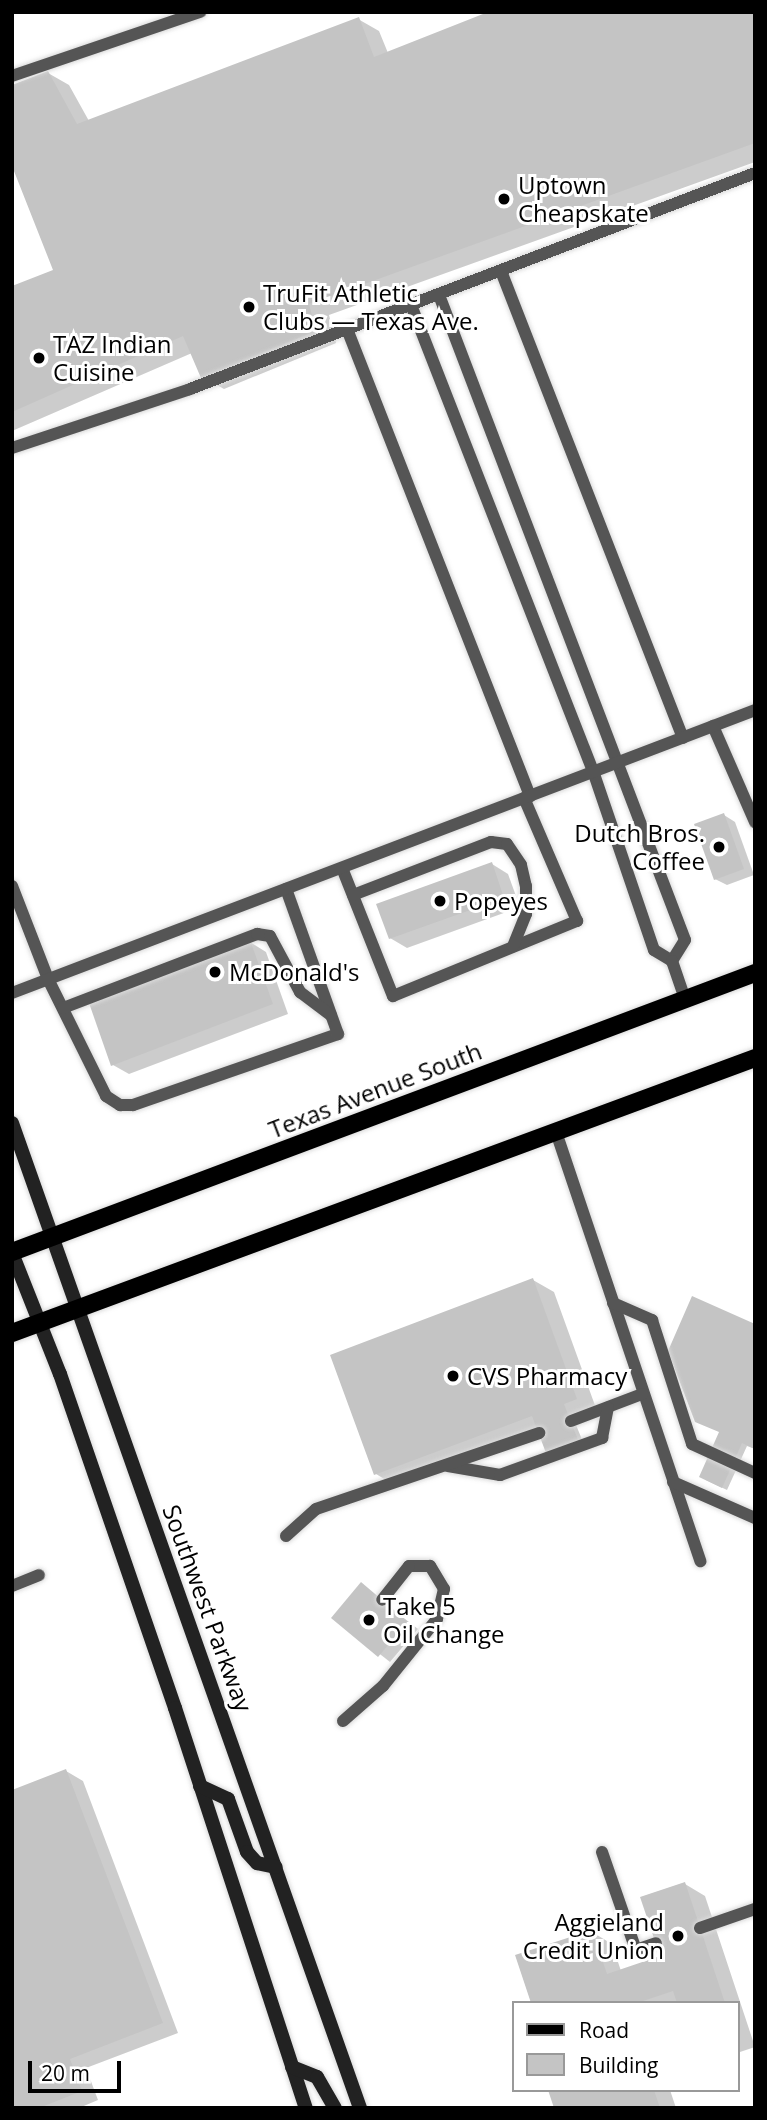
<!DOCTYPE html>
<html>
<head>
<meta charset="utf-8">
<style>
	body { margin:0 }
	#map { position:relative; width:767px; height:2120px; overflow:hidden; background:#fff; font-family:"Open Sans",sans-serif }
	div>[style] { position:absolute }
	.shadow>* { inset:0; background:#0003 }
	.building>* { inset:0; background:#c4c4c4 }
	.roads { filter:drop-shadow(0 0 2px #dbdbdb) drop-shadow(0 0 2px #dbdbdb) }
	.service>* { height:12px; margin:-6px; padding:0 6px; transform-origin:6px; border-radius:6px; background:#555 }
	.secondary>* { height:14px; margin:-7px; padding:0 7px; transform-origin:7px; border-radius:7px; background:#222 }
	.primary>* { height:18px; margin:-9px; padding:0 9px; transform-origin:9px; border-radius:9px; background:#000 }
	.dots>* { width:19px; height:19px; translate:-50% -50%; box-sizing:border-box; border:4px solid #fff; border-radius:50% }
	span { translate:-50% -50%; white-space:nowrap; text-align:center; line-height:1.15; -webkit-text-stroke:6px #fff; paint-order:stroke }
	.poi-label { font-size:24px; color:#000 }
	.left { translate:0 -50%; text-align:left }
	.right { translate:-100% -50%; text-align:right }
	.street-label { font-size:24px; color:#000 }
	.frame { position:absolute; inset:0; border:14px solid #000; pointer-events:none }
	.legend { position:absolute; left:512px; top:2001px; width:228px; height:91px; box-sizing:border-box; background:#fff; border:2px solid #999; margin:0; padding:9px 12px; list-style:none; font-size:21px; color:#000 }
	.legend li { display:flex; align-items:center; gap:14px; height:35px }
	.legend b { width:35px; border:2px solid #999 }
	.scale { position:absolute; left:28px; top:2061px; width:93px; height:32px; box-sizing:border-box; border:4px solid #000; border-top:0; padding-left:9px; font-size:21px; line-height:24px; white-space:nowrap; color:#000; -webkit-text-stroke:5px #fff; paint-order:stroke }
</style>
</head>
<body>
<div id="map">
	<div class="shadow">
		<div style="clip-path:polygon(755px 12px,755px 162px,329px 315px,336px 343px,224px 389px,203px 377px,192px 353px,12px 431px,12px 288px,55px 271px,48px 73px,69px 85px,89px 121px,358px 19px,379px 31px,388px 53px)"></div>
		<div style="clip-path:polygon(724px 815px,735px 822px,754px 875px,727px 885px,715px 879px)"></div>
		<div style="clip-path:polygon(492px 864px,508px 874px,520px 907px,407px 948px,390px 938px)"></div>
		<div style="clip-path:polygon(250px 942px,266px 952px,288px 1014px,129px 1074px,113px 1065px)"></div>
		<div style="clip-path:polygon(533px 1280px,554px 1292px,597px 1411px,574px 1420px,583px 1442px,552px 1454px,540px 1432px,396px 1486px,376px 1474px)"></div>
		<div style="clip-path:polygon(755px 1326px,755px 1449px,747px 1446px,727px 1490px,706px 1480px)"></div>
		<div style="clip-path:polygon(361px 1585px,418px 1629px,390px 1662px,334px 1618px)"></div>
		<div style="clip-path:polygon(66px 1771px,83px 1781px,178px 2033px,86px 2068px,98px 2100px,79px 2108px,12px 2108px)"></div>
		<div style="clip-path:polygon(685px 1884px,705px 1896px,755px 2047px,737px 2053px,737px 2003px,533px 2003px,592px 1932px,612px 1944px,621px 1971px,662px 1957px)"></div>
		<div style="clip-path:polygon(550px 2090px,670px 2090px,676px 2108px,556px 2108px)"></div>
	</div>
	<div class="building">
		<div style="clip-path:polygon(488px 12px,755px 12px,755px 143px,309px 304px,316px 331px,201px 378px,183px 336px,12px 412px,12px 286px,53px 270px,12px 166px,12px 85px,48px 71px,77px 124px,359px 17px,374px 57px)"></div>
		<div style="clip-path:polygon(724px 813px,744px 869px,714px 880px,694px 824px)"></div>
		<div style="clip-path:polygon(492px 862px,504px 898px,389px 939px,376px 904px)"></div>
		<div style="clip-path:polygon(250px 940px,273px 1004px,111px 1066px,89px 1003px)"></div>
		<div style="clip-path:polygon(533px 1278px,577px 1399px,564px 1404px,578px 1440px,546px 1453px,532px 1416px,374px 1475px,330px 1355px)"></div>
		<div style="clip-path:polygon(692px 1296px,755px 1324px,755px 1449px,742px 1443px,722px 1488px,699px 1477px,719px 1432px,695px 1422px,668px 1351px)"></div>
		<div style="clip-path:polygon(361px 1582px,408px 1622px,378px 1657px,331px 1618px)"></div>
		<div style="clip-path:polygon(66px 1769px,163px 2023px,70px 2059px,82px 2091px,39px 2108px,12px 2108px,12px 1790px)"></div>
		<div style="clip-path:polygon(685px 1882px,725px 2003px,677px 2003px,673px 1991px,637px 2003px,531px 2003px,515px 1955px,592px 1930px,607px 1974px,660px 1956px,640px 1897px)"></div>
		<div style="clip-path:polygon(548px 2090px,654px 2090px,660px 2108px,554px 2108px)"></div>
	</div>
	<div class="roads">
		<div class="service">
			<div style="left:12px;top:76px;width:199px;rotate:-18.8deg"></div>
			<div style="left:501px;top:271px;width:501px;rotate:68.71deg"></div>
			<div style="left:439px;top:295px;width:690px;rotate:69.12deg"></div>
			<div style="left:685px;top:940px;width:25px;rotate:122deg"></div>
			<div style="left:411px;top:305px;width:500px;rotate:68.67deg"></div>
			<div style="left:593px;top:771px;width:189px;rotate:71.2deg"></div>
			<div style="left:654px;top:950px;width:21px;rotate:31deg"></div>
			<div style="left:672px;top:961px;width:40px;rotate:71.1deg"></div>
			<div style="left:347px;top:329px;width:502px;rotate:68.6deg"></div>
			<div style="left:12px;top:448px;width:188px;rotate:-18.3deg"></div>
			<div style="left:190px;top:389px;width:605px;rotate:-20.92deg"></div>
			<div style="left:713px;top:726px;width:105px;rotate:66.4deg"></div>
			<div style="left:342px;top:868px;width:138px;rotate:68.3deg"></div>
			<div style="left:393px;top:996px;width:199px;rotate:-22.2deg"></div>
			<div style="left:577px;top:921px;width:134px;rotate:-113.3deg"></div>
			<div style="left:12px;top:886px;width:100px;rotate:68.8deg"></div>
			<div style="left:48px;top:979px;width:131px;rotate:63.6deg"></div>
			<div style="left:106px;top:1096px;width:17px;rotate:33deg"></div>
			<div style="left:120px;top:1105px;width:13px"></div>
			<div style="left:133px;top:1105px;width:217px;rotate:-19.1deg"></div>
			<div style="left:338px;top:1034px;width:154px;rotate:-109.7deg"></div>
			<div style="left:353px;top:895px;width:148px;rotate:-21deg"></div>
			<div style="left:491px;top:842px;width:16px;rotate:7deg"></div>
			<div style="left:507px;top:844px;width:25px;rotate:56deg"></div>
			<div style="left:521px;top:865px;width:22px;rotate:77deg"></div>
			<div style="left:526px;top:886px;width:28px;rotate:90deg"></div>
			<div style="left:526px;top:914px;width:35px;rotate:112deg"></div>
			<div style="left:12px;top:993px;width:795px;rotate:-20.85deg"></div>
			<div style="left:63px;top:1008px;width:208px;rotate:-20.9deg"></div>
			<div style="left:257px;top:934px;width:13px;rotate:9deg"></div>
			<div style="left:270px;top:936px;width:64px;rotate:61.8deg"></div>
			<div style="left:300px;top:992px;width:39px;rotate:37deg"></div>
			<div style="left:556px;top:1132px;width:453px;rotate:71.4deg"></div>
			<div style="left:613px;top:1303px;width:43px;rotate:23.6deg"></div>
			<div style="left:652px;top:1320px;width:130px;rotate:72.1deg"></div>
			<div style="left:692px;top:1444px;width:69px;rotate:24.7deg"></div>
			<div style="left:571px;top:1421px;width:76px;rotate:-20.8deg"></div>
			<div style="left:448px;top:1466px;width:53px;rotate:9.8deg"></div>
			<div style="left:500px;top:1475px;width:109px;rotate:-19.9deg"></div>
			<div style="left:602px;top:1438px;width:31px;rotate:-79deg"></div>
			<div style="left:673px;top:1482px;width:90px;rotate:23.7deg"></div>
			<div style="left:286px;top:1536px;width:40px;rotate:-42deg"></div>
			<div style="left:316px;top:1509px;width:236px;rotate:-18.8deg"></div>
			<div style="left:12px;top:1586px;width:29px;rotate:-22deg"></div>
			<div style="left:343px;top:1721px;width:53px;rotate:-41.2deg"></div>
			<div style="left:383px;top:1686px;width:86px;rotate:-51.1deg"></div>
			<div style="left:437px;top:1619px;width:31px;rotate:-77deg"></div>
			<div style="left:444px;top:1589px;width:27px;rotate:-121deg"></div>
			<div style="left:430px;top:1566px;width:21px;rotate:180deg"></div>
			<div style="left:409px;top:1566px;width:43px;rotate:128.5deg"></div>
			<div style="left:602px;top:1852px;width:104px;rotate:70.9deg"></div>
			<div style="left:636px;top:1950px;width:21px;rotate:-19deg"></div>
			<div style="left:700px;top:1928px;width:58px;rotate:-19.1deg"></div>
		</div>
		<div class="secondary">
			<div style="left:12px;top:1123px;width:1045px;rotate:70.54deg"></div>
			<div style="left:12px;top:1253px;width:130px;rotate:68.4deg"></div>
			<div style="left:60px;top:1374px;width:353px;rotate:71deg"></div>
			<div style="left:175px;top:1708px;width:421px;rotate:71.9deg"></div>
			<div style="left:200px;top:1786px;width:31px;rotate:25deg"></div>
			<div style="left:228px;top:1799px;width:56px;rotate:70.3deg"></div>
			<div style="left:247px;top:1852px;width:15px;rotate:48deg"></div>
			<div style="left:257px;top:1863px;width:19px;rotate:12deg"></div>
			<div style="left:292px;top:2067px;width:27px;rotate:22deg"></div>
			<div style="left:317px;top:2077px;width:36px;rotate:60deg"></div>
		</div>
		<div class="primary">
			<div style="left:12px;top:1252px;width:794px;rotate:-20.58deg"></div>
			<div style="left:12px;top:1333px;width:792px;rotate:-20.31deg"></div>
		</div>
	</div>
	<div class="dots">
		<div style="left:504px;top:199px;background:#000"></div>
		<div style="left:249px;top:307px;background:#000"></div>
		<div style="left:39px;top:358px;background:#000"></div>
		<div style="left:719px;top:847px;background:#000"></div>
		<div style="left:440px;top:901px;background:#000"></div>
		<div style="left:215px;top:972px;background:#000"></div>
		<div style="left:453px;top:1376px;background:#000"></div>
		<div style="left:369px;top:1620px;background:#000"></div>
		<div style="left:678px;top:1936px;background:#000"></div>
	</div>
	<div class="poi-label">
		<span class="left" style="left:518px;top:199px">Uptown<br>Cheapskate</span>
		<span class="left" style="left:263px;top:307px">TruFit Athletic<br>Clubs — Texas Ave.</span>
		<span class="left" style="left:53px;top:358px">TAZ Indian<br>Cuisine</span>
		<span class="right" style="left:705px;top:847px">Dutch Bros.<br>Coffee</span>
		<span class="left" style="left:454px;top:901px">Popeyes</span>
		<span class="left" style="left:229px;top:972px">McDonald's</span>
		<span class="left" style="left:467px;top:1376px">CVS Pharmacy</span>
		<span class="left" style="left:383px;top:1620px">Take 5<br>Oil Change</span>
		<span class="right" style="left:664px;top:1936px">Aggieland<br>Credit Union</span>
	</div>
	<div class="street-label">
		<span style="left:375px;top:1090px;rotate:-21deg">Texas Avenue South</span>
		<span style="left:208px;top:1608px;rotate:70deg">Southwest Parkway</span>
	</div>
	<div class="frame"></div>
	<ul class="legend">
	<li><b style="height:9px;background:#000"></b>Road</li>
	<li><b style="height:19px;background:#c4c4c4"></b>Building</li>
	</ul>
	<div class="scale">20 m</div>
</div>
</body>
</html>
